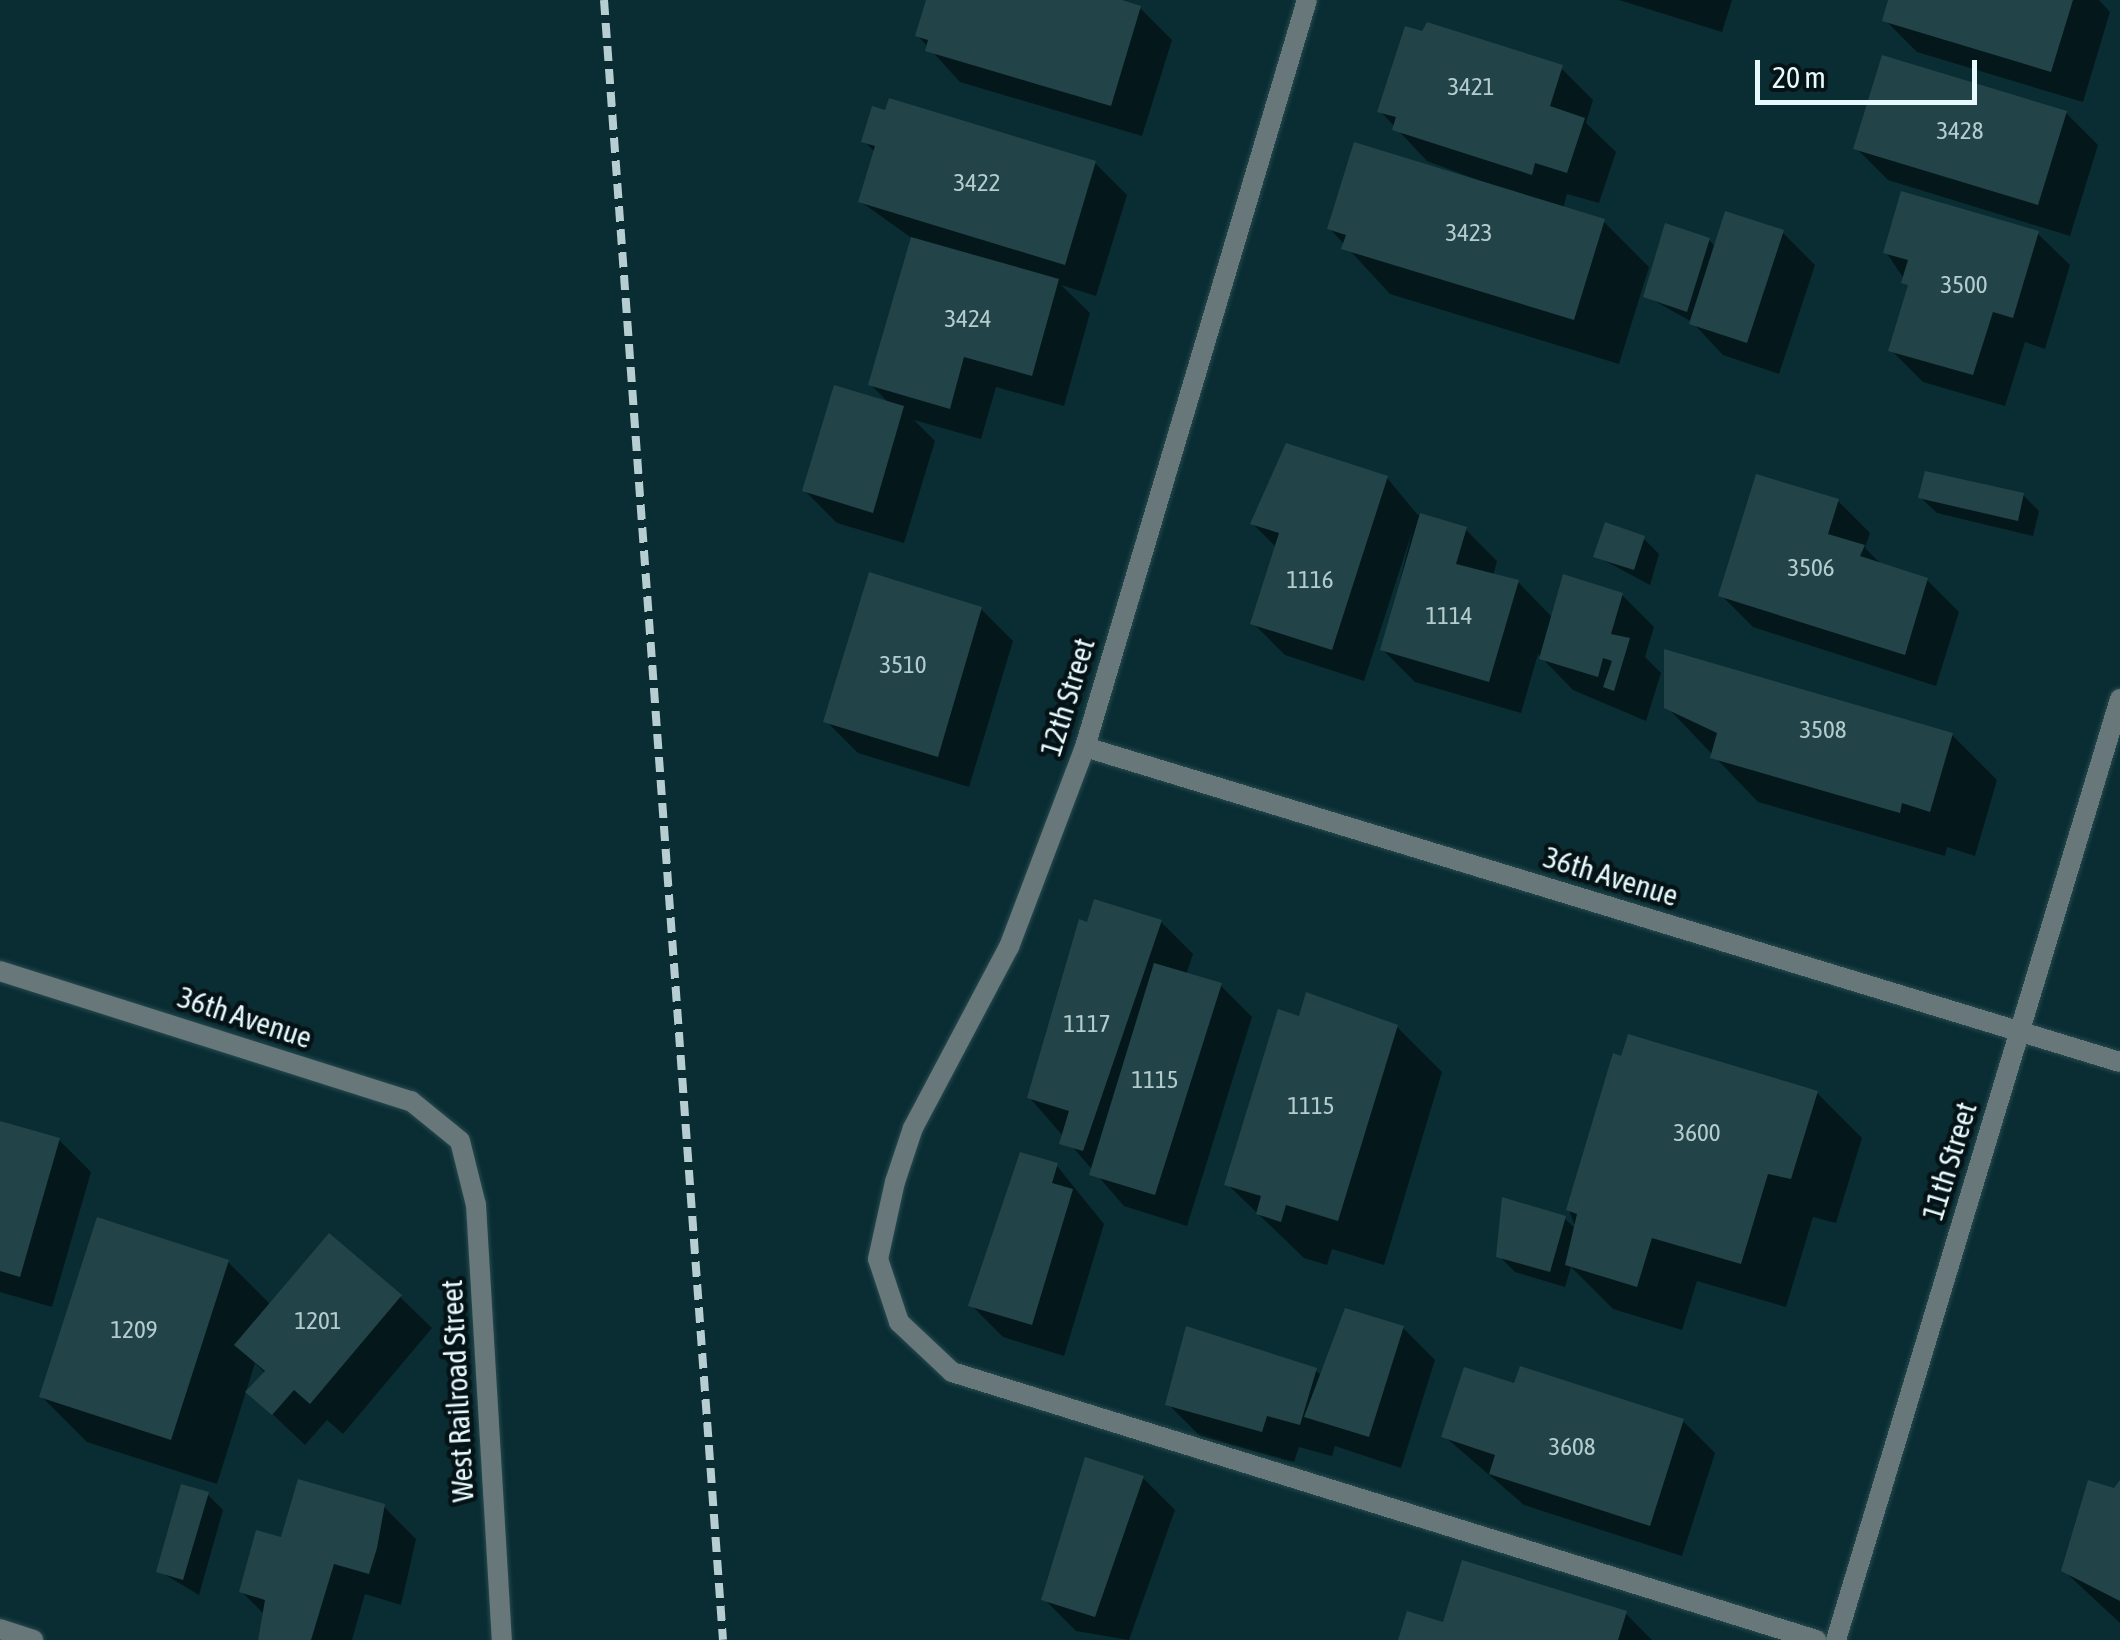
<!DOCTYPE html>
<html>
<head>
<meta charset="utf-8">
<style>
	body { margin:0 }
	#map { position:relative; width:2120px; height:1640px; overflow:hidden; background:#092d33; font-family:"Asap Condensed",sans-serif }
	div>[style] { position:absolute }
	.shadow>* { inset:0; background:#0007 }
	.building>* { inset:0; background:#224449 }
	.roads { filter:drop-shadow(0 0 2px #284a4f) drop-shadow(0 0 2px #284a4f) }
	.service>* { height:20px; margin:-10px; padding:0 10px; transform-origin:10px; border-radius:10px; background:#687779 }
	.minor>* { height:20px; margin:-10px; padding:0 10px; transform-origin:10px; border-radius:10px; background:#687779 }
	.rail>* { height:8px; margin-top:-4px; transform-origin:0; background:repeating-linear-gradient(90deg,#b6cdd1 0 15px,transparent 0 23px) }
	span { translate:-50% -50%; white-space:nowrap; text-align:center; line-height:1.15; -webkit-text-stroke:9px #061316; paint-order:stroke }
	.number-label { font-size:25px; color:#b5cccf }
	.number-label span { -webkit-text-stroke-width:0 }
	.street-label { font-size:30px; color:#e6f9fc }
	.scale { position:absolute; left:1755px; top:60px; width:222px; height:45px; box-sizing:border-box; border:5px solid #e6f9fc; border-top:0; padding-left:12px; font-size:30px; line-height:35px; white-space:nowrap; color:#e6f9fc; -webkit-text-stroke:8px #061316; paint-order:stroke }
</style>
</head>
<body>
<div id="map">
	<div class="shadow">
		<div style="clip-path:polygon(929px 0,1113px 0,1140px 8px,1172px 40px,1142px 136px,960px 82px,918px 36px)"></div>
		<div style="clip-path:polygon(1619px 0,1732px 0,1722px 32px)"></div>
		<div style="clip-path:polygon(1891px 0,2099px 0,2110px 12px,2083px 102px,1917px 52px,1885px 20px)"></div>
		<div style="clip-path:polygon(1561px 68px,1593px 100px,1586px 123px,1616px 152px,1599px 203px,1567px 194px,1563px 209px,1603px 221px,1649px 267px,1619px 364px,1390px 294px,1330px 229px,1523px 197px,1427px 161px,1380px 111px)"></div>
		<div style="clip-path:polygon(2066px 113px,2098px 145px,2070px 236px,1888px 180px,1856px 148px)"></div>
		<div style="clip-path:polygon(864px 141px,1095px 163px,1127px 195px,1096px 296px,1061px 285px,1090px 313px,1064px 406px,996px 387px,981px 439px,914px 420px,935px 441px,904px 543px,837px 523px,805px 491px,891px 405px,871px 385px,913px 239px,861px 202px,876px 153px)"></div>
		<div style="clip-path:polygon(1783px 233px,1815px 265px,1779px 374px,1723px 355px,1692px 322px,1646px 296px,1709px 240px,1716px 247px)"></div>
		<div style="clip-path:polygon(2038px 234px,2070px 265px,2045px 349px,2025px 342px,2005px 406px,1923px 382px,1891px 350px,1910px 288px,1886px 252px)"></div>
		<div style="clip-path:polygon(1387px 478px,1417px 514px,1465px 529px,1497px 561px,1493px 576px,1518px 582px,1553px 618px,1622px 595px,1654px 627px,1645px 657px,1661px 673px,1646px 721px,1573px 690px,1538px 654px,1521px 713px,1415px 682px,1383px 650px,1412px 532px,1364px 681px,1285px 655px,1253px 623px,1277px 548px,1253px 524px)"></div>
		<div style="clip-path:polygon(2023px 495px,2039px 511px,2033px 536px,1937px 513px,1921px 498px)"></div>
		<div style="clip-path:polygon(1838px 501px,1870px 533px,1865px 548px,1882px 565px,1927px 580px,1959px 612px,1936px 686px,1753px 627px,1721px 595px)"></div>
		<div style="clip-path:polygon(1643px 538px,1659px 554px,1650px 585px,1596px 556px)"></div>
		<div style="clip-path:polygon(981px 609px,1013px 641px,969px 787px,858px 753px,826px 721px)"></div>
		<div style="clip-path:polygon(1667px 707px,1952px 735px,1997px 780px,1975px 856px,1947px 847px,1945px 856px,1758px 802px)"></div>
		<div style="clip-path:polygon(1161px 922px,1193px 954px,1186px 975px,1220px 985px,1252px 1017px,1187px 1226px,1124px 1206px,1029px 1097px)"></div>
		<div style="clip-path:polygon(1301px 1019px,1397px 1027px,1442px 1072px,1384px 1265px,1332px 1249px,1327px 1265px,1304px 1258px,1227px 1184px)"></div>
		<div style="clip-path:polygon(1817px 1093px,1862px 1138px,1836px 1223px,1813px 1217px,1786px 1307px,1697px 1281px,1682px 1330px,1613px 1309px,1571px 1267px,1565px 1287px,1515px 1272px,1499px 1256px,1564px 1218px,1576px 1229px,1569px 1210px)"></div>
		<div style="clip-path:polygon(0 1123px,59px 1140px,91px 1172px,52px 1307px,0 1292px)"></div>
		<div style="clip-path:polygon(1057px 1166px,1104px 1224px,1064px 1356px,1003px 1337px,971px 1305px)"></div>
		<div style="clip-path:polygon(228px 1262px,271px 1305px,400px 1297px,432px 1328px,343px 1434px,327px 1420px,305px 1445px,249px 1392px,266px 1374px,255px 1363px,217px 1484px,87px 1442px,42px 1397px)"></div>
		<div style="clip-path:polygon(1403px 1328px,1435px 1360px,1401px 1468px,1335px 1446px,1332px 1456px,1299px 1447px,1294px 1462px,1200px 1436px,1168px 1404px,1315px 1370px,1322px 1376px)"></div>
		<div style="clip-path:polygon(1516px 1387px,1683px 1421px,1715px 1453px,1682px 1556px,1524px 1505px,1444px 1436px)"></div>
		<div style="clip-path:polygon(1143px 1478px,1175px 1510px,1129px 1640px,1076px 1631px,1044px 1599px)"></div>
		<div style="clip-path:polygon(2120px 1489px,2120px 1623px,2063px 1570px)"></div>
		<div style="clip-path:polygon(207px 1494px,223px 1510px,199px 1595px,159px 1571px)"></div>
		<div style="clip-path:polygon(384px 1507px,416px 1539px,401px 1605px,365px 1594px,352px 1640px,258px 1640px,263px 1613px,241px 1591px,283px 1541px)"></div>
		<div style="clip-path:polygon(1625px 1613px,1652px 1640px,1400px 1640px,1444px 1625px)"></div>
	</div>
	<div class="building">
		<div style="clip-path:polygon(926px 0,1122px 0,1141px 6px,1111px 106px,925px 51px,928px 40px,915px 36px)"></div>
		<div style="clip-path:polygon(1888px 0,2073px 0,2051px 72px,1882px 21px)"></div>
		<div style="clip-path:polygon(1427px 22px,1563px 65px,1550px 106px,1585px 118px,1567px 173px,1535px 163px,1532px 175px,1392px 130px,1396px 117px,1377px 112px,1405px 26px,1422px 31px)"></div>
		<div style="clip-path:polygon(1882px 55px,2067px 111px,2038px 205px,1853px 149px)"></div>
		<div style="clip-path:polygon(889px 98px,1096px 161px,1065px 265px,858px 202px,875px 146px,861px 142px,872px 106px,885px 110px)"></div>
		<div style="clip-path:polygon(1354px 142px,1605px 219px,1574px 320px,1341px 249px,1346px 235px,1327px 229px)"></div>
		<div style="clip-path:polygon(1901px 191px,2039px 231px,2013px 318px,1993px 312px,1973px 375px,1888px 351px,1908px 285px,1901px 283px,1908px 260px,1883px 253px)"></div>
		<div style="clip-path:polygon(1725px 211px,1784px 230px,1747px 343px,1689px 324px)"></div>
		<div style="clip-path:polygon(1665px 223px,1710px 238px,1687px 312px,1643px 297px)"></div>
		<div style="clip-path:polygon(911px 237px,1059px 279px,1032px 376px,964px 357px,950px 409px,868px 385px)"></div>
		<div style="clip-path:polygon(834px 385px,904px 406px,873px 513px,802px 491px)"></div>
		<div style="clip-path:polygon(1286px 443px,1388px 476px,1332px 650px,1250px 624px,1279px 533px,1250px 524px)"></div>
		<div style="clip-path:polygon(1925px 471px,2024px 493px,2018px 521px,1918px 498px)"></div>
		<div style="clip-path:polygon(1756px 474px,1839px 499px,1828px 534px,1865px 545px,1860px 556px,1928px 578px,1905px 655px,1718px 596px)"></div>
		<div style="clip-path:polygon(1420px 513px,1467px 527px,1456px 564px,1519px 580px,1489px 682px,1380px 650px)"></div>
		<div style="clip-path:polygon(1605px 522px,1645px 536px,1634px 570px,1593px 557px)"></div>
		<div style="clip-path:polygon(869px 572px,982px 607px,938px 757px,823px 722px)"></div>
		<div style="clip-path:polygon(1563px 574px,1623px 593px,1611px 634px,1630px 638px,1614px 691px,1603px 687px,1612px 661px,1603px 658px,1598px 677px,1539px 659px)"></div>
		<div style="clip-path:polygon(1664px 649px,1953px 733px,1930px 812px,1902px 803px,1900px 813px,1710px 758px,1717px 733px,1664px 708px)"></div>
		<div style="clip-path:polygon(1094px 899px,1162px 920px,1083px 1151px,1059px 1144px,1069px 1111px,1027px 1098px,1079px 919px,1087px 922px)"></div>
		<div style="clip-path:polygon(1154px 963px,1222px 983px,1155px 1195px,1089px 1175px)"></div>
		<div style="clip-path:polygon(1306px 992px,1398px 1025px,1338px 1221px,1286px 1205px,1281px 1222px,1256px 1214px,1261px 1196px,1224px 1185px,1278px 1009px,1299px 1016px)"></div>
		<div style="clip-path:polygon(1628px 1034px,1818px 1091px,1791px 1179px,1768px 1174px,1741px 1264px,1652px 1238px,1637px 1287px,1565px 1265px,1577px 1214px,1566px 1210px,1613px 1053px,1621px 1056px)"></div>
		<div style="clip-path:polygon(0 1121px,60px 1138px,20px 1277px,0 1271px)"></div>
		<div style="clip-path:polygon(1020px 1152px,1058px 1163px,1052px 1183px,1073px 1189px,1032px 1325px,968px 1306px)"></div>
		<div style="clip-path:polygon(1502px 1197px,1566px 1216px,1550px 1272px,1496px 1257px)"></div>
		<div style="clip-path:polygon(97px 1217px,229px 1260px,171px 1440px,39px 1397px)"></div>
		<div style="clip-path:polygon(329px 1233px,402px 1295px,310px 1404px,294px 1390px,272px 1415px,245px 1392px,265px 1371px,234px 1345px)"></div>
		<div style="clip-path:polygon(1345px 1308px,1404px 1326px,1369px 1437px,1304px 1417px)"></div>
		<div style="clip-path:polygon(1186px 1326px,1317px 1368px,1300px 1425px,1267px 1416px,1262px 1432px,1165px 1405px)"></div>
		<div style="clip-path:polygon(1520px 1366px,1684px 1419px,1650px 1526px,1489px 1474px,1495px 1455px,1441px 1437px,1464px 1367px,1514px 1383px)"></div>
		<div style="clip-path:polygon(1085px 1457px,1144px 1476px,1095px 1617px,1041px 1600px)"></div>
		<div style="clip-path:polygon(298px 1479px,385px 1504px,377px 1548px,369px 1574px,334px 1564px,311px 1640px,258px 1640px,265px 1600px,239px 1592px,256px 1530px,281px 1537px)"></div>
		<div style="clip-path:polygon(2088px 1480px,2114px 1488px,2120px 1480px,2120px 1601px,2061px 1571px)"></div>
		<div style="clip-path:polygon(181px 1484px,209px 1492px,183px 1580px,156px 1572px)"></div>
		<div style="clip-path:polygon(1462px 1560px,1627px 1611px,1618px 1640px,1398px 1640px,1407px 1611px,1443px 1622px)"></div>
	</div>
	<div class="roads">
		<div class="service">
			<div style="left:952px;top:1372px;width:905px;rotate:17.23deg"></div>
			<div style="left:0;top:1629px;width:35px;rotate:18deg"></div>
		</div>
		<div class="minor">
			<div style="left:1085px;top:747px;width:1082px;rotate:16.93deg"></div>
			<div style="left:0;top:971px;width:431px;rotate:17.6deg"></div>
			<div style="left:411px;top:1101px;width:63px;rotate:39.2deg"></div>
			<div style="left:460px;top:1141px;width:66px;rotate:76deg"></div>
			<div style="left:476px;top:1205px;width:436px;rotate:86.6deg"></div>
			<div style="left:952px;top:1372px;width:73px;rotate:-136.7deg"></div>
			<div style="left:899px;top:1322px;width:66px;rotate:-108.4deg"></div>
			<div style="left:878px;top:1259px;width:79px;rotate:-77.6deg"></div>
			<div style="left:895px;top:1182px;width:57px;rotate:-71.6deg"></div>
			<div style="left:913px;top:1128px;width:205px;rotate:-62.1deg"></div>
			<div style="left:1009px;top:947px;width:214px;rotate:-69.2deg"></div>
			<div style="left:1085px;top:747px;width:779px;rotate:-73.45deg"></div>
			<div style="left:1836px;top:1640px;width:983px;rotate:-73.21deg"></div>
		</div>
	</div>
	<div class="rail">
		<div style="left:604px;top:0;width:1644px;rotate:85.85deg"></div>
	</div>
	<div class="number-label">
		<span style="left:1471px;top:86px">3421</span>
		<span style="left:1960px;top:130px">3428</span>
		<span style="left:977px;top:182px">3422</span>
		<span style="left:1469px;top:232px">3423</span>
		<span style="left:1964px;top:284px">3500</span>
		<span style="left:968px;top:318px">3424</span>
		<span style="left:1811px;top:567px">3506</span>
		<span style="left:1310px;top:579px">1116</span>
		<span style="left:1449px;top:615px">1114</span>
		<span style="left:903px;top:664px">3510</span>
		<span style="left:1823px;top:729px">3508</span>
		<span style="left:1087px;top:1023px">1117</span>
		<span style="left:1155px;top:1079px">1115</span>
		<span style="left:1311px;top:1105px">1115</span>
		<span style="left:1697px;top:1132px">3600</span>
		<span style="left:318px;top:1320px">1201</span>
		<span style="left:134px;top:1329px">1209</span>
		<span style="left:1572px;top:1446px">3608</span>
	</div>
	<div class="street-label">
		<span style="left:1067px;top:697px;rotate:-73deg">12th Street</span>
		<span style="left:1611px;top:876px;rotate:17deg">36th Avenue</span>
		<span style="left:245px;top:1017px;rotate:18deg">36th Avenue</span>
		<span style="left:1949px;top:1161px;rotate:-73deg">11th Street</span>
		<span style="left:457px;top:1391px;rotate:-93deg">West Railroad Street</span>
	</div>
	<div class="scale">20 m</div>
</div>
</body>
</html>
